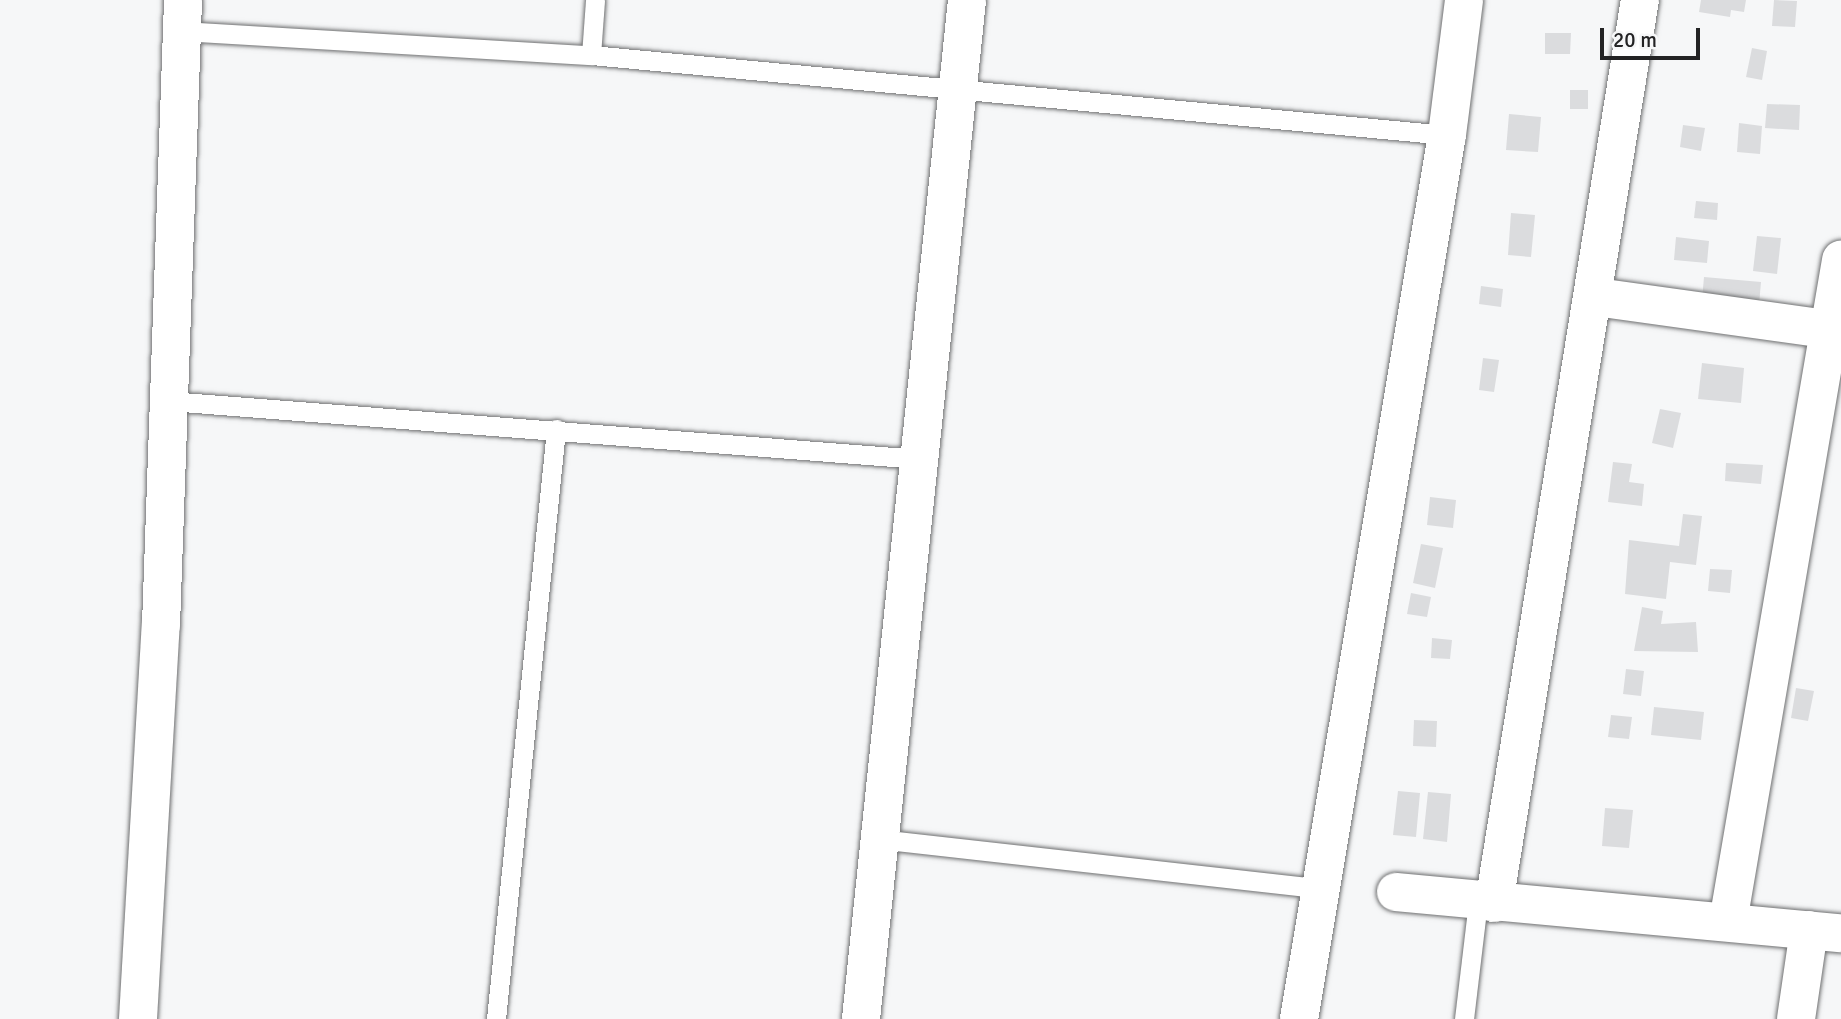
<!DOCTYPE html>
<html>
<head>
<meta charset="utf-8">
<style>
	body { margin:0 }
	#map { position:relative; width:1841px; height:1019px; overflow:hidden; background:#f6f7f8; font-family:Signika,sans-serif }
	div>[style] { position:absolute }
	.building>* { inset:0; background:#dbdcde }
	.roads { filter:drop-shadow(0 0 2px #6f7071) drop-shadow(0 0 2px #6f7071) }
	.lane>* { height:19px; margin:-9.5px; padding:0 9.5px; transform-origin:9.5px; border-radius:9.5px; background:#fff }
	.street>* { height:38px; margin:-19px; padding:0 19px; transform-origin:19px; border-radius:19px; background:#fff }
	span { translate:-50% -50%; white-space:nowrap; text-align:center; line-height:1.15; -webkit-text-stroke:6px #f6f7f8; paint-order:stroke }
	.scale { position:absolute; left:1600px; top:28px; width:100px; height:32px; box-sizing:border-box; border:4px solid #232324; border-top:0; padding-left:9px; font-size:21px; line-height:24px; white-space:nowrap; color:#232324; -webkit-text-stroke:5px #f6f7f8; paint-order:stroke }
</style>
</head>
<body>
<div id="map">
	<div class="building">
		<div style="clip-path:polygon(1701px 0,1746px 0,1744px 12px,1731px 10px,1730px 17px,1699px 12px)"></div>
		<div style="clip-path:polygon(1774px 0,1797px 1px,1795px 27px,1772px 26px)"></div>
		<div style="clip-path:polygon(1545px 33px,1571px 33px,1570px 54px,1545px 54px)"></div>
		<div style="clip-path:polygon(1752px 48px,1767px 51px,1762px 80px,1746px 77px)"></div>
		<div style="clip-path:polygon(1570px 90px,1588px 90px,1588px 109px,1570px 109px)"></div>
		<div style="clip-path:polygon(1767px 104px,1800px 105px,1799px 130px,1765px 128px)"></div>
		<div style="clip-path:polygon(1509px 114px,1541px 117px,1538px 152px,1506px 150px)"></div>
		<div style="clip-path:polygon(1739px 123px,1762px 126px,1760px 154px,1737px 152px)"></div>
		<div style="clip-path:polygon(1683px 125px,1705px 128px,1701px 151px,1680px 147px)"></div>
		<div style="clip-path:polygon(1696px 201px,1718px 203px,1717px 220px,1694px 218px)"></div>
		<div style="clip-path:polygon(1511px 213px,1535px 215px,1531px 257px,1508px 255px)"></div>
		<div style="clip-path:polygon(1757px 236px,1781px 238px,1777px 274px,1753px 271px)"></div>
		<div style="clip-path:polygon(1676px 237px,1709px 241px,1707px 263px,1674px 260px)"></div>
		<div style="clip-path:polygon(1704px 277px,1761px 282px,1759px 305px,1702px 300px)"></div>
		<div style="clip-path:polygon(1481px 286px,1503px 289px,1501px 307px,1479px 304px)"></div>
		<div style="clip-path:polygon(1483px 358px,1499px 360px,1494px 392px,1479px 390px)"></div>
		<div style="clip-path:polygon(1702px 363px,1744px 368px,1741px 403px,1698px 399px)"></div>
		<div style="clip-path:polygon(1660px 409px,1681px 413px,1673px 448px,1652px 443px)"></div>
		<div style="clip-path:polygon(1613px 462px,1632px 464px,1629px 482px,1644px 484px,1642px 506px,1608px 502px)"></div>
		<div style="clip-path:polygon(1726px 463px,1763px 465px,1761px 484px,1725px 481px)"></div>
		<div style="clip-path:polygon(1430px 497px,1456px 500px,1453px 528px,1427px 525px)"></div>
		<div style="clip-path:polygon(1683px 514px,1702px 516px,1696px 565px,1670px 562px,1666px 599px,1625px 594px,1629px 540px,1679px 546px)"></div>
		<div style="clip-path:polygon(1421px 544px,1443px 548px,1435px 588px,1413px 583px)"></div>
		<div style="clip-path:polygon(1710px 569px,1732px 570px,1730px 593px,1708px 591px)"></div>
		<div style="clip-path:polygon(1411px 593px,1431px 597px,1427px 617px,1407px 614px)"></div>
		<div style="clip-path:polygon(1642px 607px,1663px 611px,1661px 624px,1696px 622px,1698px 652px,1634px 651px)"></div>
		<div style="clip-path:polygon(1432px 638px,1452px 640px,1450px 659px,1431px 658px)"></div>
		<div style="clip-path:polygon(1626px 669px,1644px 671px,1641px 696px,1623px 694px)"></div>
		<div style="clip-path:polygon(1796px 688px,1814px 691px,1808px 721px,1791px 718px)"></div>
		<div style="clip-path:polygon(1654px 707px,1704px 712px,1701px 740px,1651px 735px)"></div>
		<div style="clip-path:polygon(1611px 715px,1632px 717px,1629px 739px,1608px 737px)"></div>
		<div style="clip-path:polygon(1414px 720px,1437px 721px,1436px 747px,1413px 746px)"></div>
		<div style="clip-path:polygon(1398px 791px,1420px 793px,1416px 837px,1393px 835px)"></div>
		<div style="clip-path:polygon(1428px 792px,1451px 794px,1447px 842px,1423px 839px)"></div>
		<div style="clip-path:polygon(1605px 808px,1633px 810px,1629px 848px,1602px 846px)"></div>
	</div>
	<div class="roads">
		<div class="lane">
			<div style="left:182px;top:31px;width:410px;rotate:3.4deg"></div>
			<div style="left:591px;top:55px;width:860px;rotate:5.34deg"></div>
			<div style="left:591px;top:55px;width:55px;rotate:-85.8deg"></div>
			<div style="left:169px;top:401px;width:753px;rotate:4.42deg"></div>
			<div style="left:879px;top:839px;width:446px;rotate:6.4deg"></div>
			<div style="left:496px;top:1019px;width:593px;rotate:-84.19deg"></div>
			<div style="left:1464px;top:1019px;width:119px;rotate:-83.2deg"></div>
		</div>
		<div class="street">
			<div style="left:1596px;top:297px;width:247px;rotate:7.9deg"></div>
			<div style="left:1396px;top:892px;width:447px;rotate:5.3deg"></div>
			<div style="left:1494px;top:903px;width:915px;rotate:-80.82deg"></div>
			<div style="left:1728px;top:922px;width:672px;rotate:-80.31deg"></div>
			<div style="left:138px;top:1019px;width:395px;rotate:-86.7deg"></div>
			<div style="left:161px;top:625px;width:625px;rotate:-87.98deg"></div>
			<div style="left:861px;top:1019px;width:1024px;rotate:-84.06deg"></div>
			<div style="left:1299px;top:1019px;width:896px;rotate:-80.5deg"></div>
			<div style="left:1447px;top:135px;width:136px;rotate:-82.8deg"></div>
			<div style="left:1796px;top:1019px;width:90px;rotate:-81.7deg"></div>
		</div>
	</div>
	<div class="scale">20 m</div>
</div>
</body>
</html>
